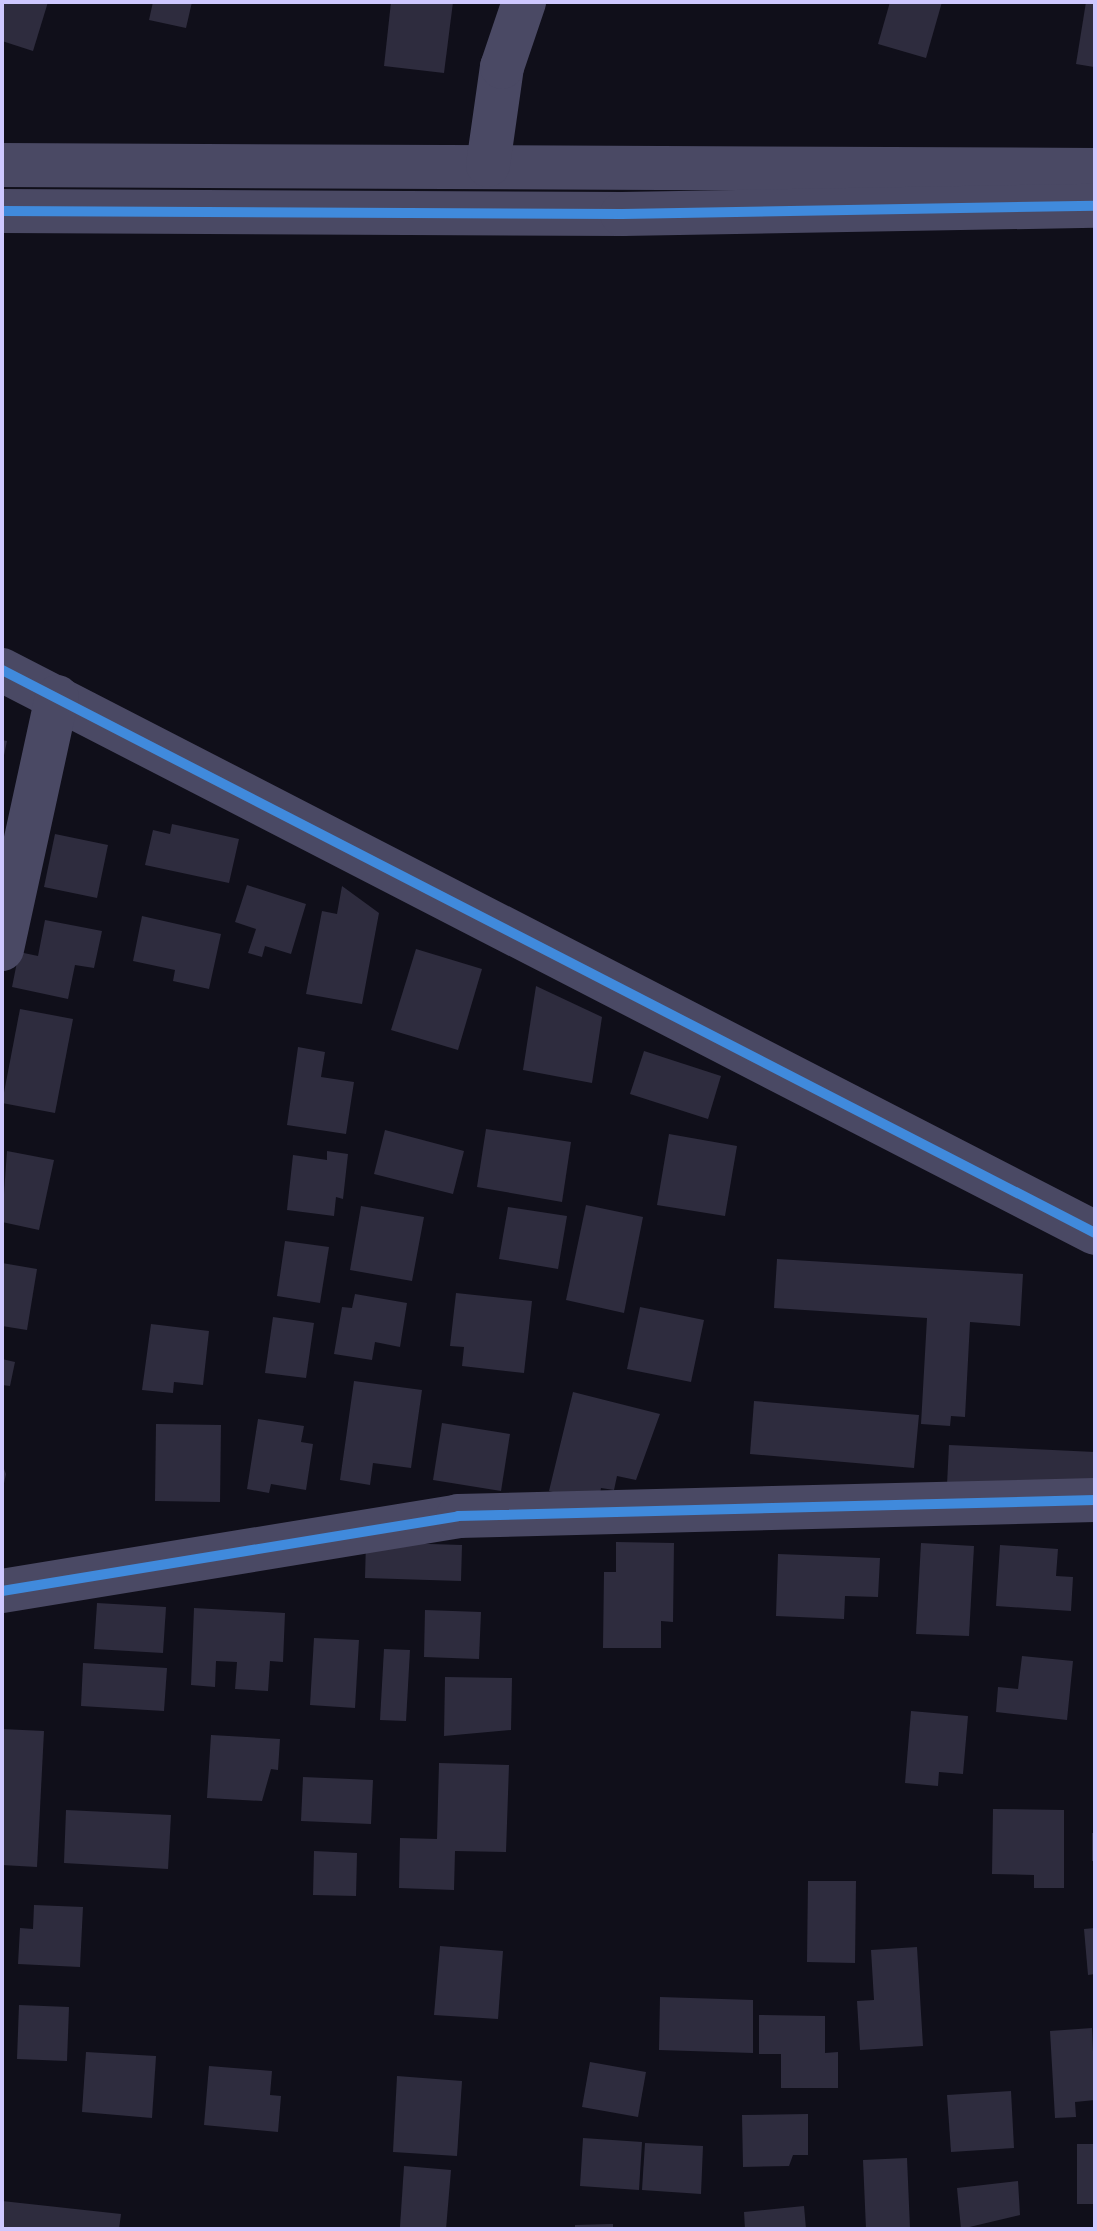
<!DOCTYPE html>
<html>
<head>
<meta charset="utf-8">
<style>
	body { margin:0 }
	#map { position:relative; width:1097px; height:2231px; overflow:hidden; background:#100f1a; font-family:Overpass,sans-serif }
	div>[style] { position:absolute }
	.building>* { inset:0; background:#2e2c3e }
	.minor>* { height:44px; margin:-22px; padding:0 22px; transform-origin:22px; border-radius:22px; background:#4a4964 }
	.cycleway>* { height:10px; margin:-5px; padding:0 5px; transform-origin:5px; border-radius:5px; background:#408adc }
	span { translate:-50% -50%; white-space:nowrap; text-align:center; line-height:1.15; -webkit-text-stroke:6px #0d0a1f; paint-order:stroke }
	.frame { position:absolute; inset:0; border:4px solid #cec8ff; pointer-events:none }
</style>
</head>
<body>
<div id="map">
	<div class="building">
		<div style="clip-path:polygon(2px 2px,48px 2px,33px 51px,2px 41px)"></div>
		<div style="clip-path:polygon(153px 2px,192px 2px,186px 28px,149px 20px)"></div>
		<div style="clip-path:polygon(391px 2px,453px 2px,444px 73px,384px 66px)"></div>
		<div style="clip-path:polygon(890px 2px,942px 2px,926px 58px,878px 44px)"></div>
		<div style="clip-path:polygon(1086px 2px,1095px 2px,1094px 67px,1076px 64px)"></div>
		<div style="clip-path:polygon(2px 740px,7px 741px,3px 760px,2px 759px)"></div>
		<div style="clip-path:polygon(172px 824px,239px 839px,229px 883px,145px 865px,153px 830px,170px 834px)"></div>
		<div style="clip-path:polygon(55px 834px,108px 845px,97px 898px,44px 887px)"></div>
		<div style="clip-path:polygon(247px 885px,306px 904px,291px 954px,265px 946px,262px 957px,248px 953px,256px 929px,235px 922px)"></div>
		<div style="clip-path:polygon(342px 886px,379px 913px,362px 1004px,306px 994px,322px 911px,337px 914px)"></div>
		<div style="clip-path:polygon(142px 916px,221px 934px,209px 989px,173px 981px,175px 970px,133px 961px)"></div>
		<div style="clip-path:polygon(45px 920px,102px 931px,94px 968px,75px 965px,68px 999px,12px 987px,19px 952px,38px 956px)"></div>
		<div style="clip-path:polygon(416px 949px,482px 969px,458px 1050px,391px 1030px)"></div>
		<div style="clip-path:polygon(536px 986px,602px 1017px,592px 1083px,523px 1070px)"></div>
		<div style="clip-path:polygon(20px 1009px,73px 1019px,55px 1113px,2px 1103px)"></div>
		<div style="clip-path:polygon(298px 1047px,325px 1052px,321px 1077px,354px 1082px,346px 1134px,287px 1125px)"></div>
		<div style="clip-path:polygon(644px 1051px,721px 1076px,708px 1119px,630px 1094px)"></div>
		<div style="clip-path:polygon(486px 1129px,571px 1142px,562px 1202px,477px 1187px)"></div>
		<div style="clip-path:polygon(385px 1130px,464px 1151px,453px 1194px,374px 1174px)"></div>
		<div style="clip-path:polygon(669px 1134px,737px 1146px,725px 1216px,657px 1205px)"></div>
		<div style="clip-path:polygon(7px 1151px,54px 1160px,39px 1230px,2px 1222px)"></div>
		<div style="clip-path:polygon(327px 1151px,348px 1154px,343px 1199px,336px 1197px,334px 1216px,287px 1210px,293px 1155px,327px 1160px)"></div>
		<div style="clip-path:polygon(586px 1205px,643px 1217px,624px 1313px,566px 1300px)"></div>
		<div style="clip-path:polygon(361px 1206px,424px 1217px,412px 1281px,350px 1270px)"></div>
		<div style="clip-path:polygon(508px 1207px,567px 1216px,558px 1269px,499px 1259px)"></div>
		<div style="clip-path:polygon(285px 1241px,329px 1247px,320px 1303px,277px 1296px)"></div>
		<div style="clip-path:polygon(777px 1259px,1023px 1274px,1020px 1326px,970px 1322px,965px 1417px,951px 1416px,950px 1426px,921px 1424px,927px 1318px,774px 1308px)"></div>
		<div style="clip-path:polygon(2px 1263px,37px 1269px,27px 1330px,2px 1326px)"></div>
		<div style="clip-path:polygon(456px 1293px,532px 1301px,524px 1373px,462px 1366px,464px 1347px,450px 1346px)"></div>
		<div style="clip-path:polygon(355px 1294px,407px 1303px,400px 1347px,375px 1342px,372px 1360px,334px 1354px,342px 1307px,352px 1308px)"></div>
		<div style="clip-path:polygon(640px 1307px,704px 1320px,691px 1382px,627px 1369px)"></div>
		<div style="clip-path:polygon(273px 1317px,314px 1323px,306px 1378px,265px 1373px)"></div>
		<div style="clip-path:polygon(151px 1324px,209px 1331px,203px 1385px,174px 1382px,173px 1393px,142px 1390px)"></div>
		<div style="clip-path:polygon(2px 1359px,15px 1362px,10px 1386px,2px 1385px)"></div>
		<div style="clip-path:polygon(354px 1381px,422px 1390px,411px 1468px,373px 1463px,370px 1485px,340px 1480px)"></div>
		<div style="clip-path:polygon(573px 1392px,660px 1414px,636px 1480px,617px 1476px,614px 1490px,601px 1488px,598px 1504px,549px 1491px)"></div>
		<div style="clip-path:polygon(754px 1401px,919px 1415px,914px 1468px,750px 1454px)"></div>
		<div style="clip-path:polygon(258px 1419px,304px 1426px,301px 1442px,313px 1444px,306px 1490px,271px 1484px,269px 1493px,247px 1489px)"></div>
		<div style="clip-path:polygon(442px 1423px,510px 1434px,501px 1491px,433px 1480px)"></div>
		<div style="clip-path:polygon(156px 1424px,221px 1425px,220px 1502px,155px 1501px)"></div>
		<div style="clip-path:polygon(949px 1445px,1095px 1452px,1095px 1492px,947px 1485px)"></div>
		<div style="clip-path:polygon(2px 1464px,6px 1474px,3px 1488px,2px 1488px)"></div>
		<div style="clip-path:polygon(366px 1542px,462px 1545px,461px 1581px,365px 1578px)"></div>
		<div style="clip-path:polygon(616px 1542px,674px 1543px,673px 1622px,661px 1621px,661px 1648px,603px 1648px,604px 1572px,616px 1572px)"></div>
		<div style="clip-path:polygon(921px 1543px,974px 1546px,969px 1636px,916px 1634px)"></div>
		<div style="clip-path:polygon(1000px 1545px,1058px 1549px,1056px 1576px,1073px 1577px,1071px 1611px,996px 1606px)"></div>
		<div style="clip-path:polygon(778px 1554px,880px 1558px,878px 1597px,845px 1596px,844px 1619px,776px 1616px)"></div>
		<div style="clip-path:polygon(97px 1603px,166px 1607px,163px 1653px,94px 1649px)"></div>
		<div style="clip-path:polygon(194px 1608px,285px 1613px,283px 1662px,270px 1661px,268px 1691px,235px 1689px,237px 1662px,216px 1661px,215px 1687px,191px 1685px)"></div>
		<div style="clip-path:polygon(425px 1610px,481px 1612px,479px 1659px,424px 1657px)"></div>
		<div style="clip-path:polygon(314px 1638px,359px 1640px,355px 1708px,310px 1705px)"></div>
		<div style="clip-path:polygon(384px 1649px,410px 1650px,406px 1721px,380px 1720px)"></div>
		<div style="clip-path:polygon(1022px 1656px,1073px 1661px,1067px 1720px,996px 1712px,998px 1687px,1018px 1689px)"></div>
		<div style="clip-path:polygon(83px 1663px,167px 1668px,164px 1711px,81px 1706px)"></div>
		<div style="clip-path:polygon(445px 1677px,512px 1678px,511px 1730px,444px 1736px)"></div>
		<div style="clip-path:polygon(911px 1711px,968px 1716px,963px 1774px,939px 1772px,938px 1786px,905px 1783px)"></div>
		<div style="clip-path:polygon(2px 1729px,44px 1731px,37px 1867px,2px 1865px)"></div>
		<div style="clip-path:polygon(211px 1735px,280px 1739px,278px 1770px,271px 1769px,262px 1801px,207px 1798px)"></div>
		<div style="clip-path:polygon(439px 1763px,509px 1765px,506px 1852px,455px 1851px,454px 1890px,399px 1888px,400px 1838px,437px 1839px)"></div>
		<div style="clip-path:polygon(303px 1777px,373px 1780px,371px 1824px,301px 1821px)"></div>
		<div style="clip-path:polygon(993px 1809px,1064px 1810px,1064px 1888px,1034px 1888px,1034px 1875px,992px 1874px)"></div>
		<div style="clip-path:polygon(66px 1810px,171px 1815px,168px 1869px,64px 1863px)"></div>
		<div style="clip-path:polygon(1092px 1833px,1095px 1833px,1095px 1861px,1092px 1861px)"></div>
		<div style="clip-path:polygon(314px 1851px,357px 1853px,356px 1896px,313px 1895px)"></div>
		<div style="clip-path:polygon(808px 1881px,856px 1881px,855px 1963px,807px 1962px)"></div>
		<div style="clip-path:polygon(34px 1905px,83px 1907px,80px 1967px,18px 1964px,20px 1928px,33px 1929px)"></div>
		<div style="clip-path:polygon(1095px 1928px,1095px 1974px,1088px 1975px,1084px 1929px)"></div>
		<div style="clip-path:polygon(440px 1946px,503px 1951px,498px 2019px,434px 2015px)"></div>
		<div style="clip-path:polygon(917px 1947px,923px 2046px,860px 2050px,857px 2001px,874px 2000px,871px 1950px)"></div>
		<div style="clip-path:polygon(660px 1997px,753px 2000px,753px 2053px,659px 2050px)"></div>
		<div style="clip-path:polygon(19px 2005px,69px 2007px,67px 2061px,17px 2059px)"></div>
		<div style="clip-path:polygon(759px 2015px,825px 2016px,825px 2053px,838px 2052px,838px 2088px,781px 2088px,781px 2054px,759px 2054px)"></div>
		<div style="clip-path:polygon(1092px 2028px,1095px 2100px,1075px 2102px,1076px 2117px,1055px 2118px,1050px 2031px)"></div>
		<div style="clip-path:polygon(86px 2052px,156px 2056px,152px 2118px,82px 2112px)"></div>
		<div style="clip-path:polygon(590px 2062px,646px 2072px,638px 2117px,582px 2107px)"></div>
		<div style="clip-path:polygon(209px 2066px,272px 2071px,270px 2095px,281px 2096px,278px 2132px,204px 2125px)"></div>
		<div style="clip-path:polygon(397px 2076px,462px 2081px,457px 2156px,393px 2152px)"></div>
		<div style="clip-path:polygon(1011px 2091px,1014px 2148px,951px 2152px,947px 2095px)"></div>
		<div style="clip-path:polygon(808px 2114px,808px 2155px,793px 2155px,789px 2166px,743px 2167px,742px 2115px)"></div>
		<div style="clip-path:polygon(583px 2138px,642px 2142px,639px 2190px,580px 2186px)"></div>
		<div style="clip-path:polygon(645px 2143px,703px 2146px,701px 2194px,642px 2190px)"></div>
		<div style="clip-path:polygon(1077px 2144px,1095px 2144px,1095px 2204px,1077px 2204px)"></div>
		<div style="clip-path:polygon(907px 2158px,910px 2229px,866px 2229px,863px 2160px)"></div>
		<div style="clip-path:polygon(404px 2166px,451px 2170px,446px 2229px,400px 2227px)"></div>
		<div style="clip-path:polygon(1018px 2181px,1020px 2215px,961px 2229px,957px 2188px)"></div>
		<div style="clip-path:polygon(2px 2201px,121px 2214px,119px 2229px,2px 2229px)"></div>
		<div style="clip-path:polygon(804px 2206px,806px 2229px,745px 2229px,744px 2212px)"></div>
		<div style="clip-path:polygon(613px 2224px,613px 2229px,575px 2229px,575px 2225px)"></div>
	</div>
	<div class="minor">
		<div style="left:2px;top:165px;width:1093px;rotate:0.26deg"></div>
		<div style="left:488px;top:165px;width:99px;rotate:-81.9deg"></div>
		<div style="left:502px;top:67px;width:69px;rotate:-71.3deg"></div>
		<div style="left:2px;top:211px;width:620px;rotate:0.28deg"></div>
		<div style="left:622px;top:214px;width:473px;rotate:-1deg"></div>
		<div style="left:2px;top:670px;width:1229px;rotate:27.25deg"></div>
		<div style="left:2px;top:949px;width:258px;rotate:-77.7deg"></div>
		<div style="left:2px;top:1591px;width:462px;rotate:-9.3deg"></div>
		<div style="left:458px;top:1516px;width:637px;rotate:-1.44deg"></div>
	</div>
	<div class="cycleway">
		<div style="left:2px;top:211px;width:620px;rotate:0.28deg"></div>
		<div style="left:622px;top:214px;width:473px;rotate:-1deg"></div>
		<div style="left:2px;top:670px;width:1229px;rotate:27.25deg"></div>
		<div style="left:2px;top:1591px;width:462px;rotate:-9.3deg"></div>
		<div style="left:458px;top:1516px;width:637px;rotate:-1.44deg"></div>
	</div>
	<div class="frame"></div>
</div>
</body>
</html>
